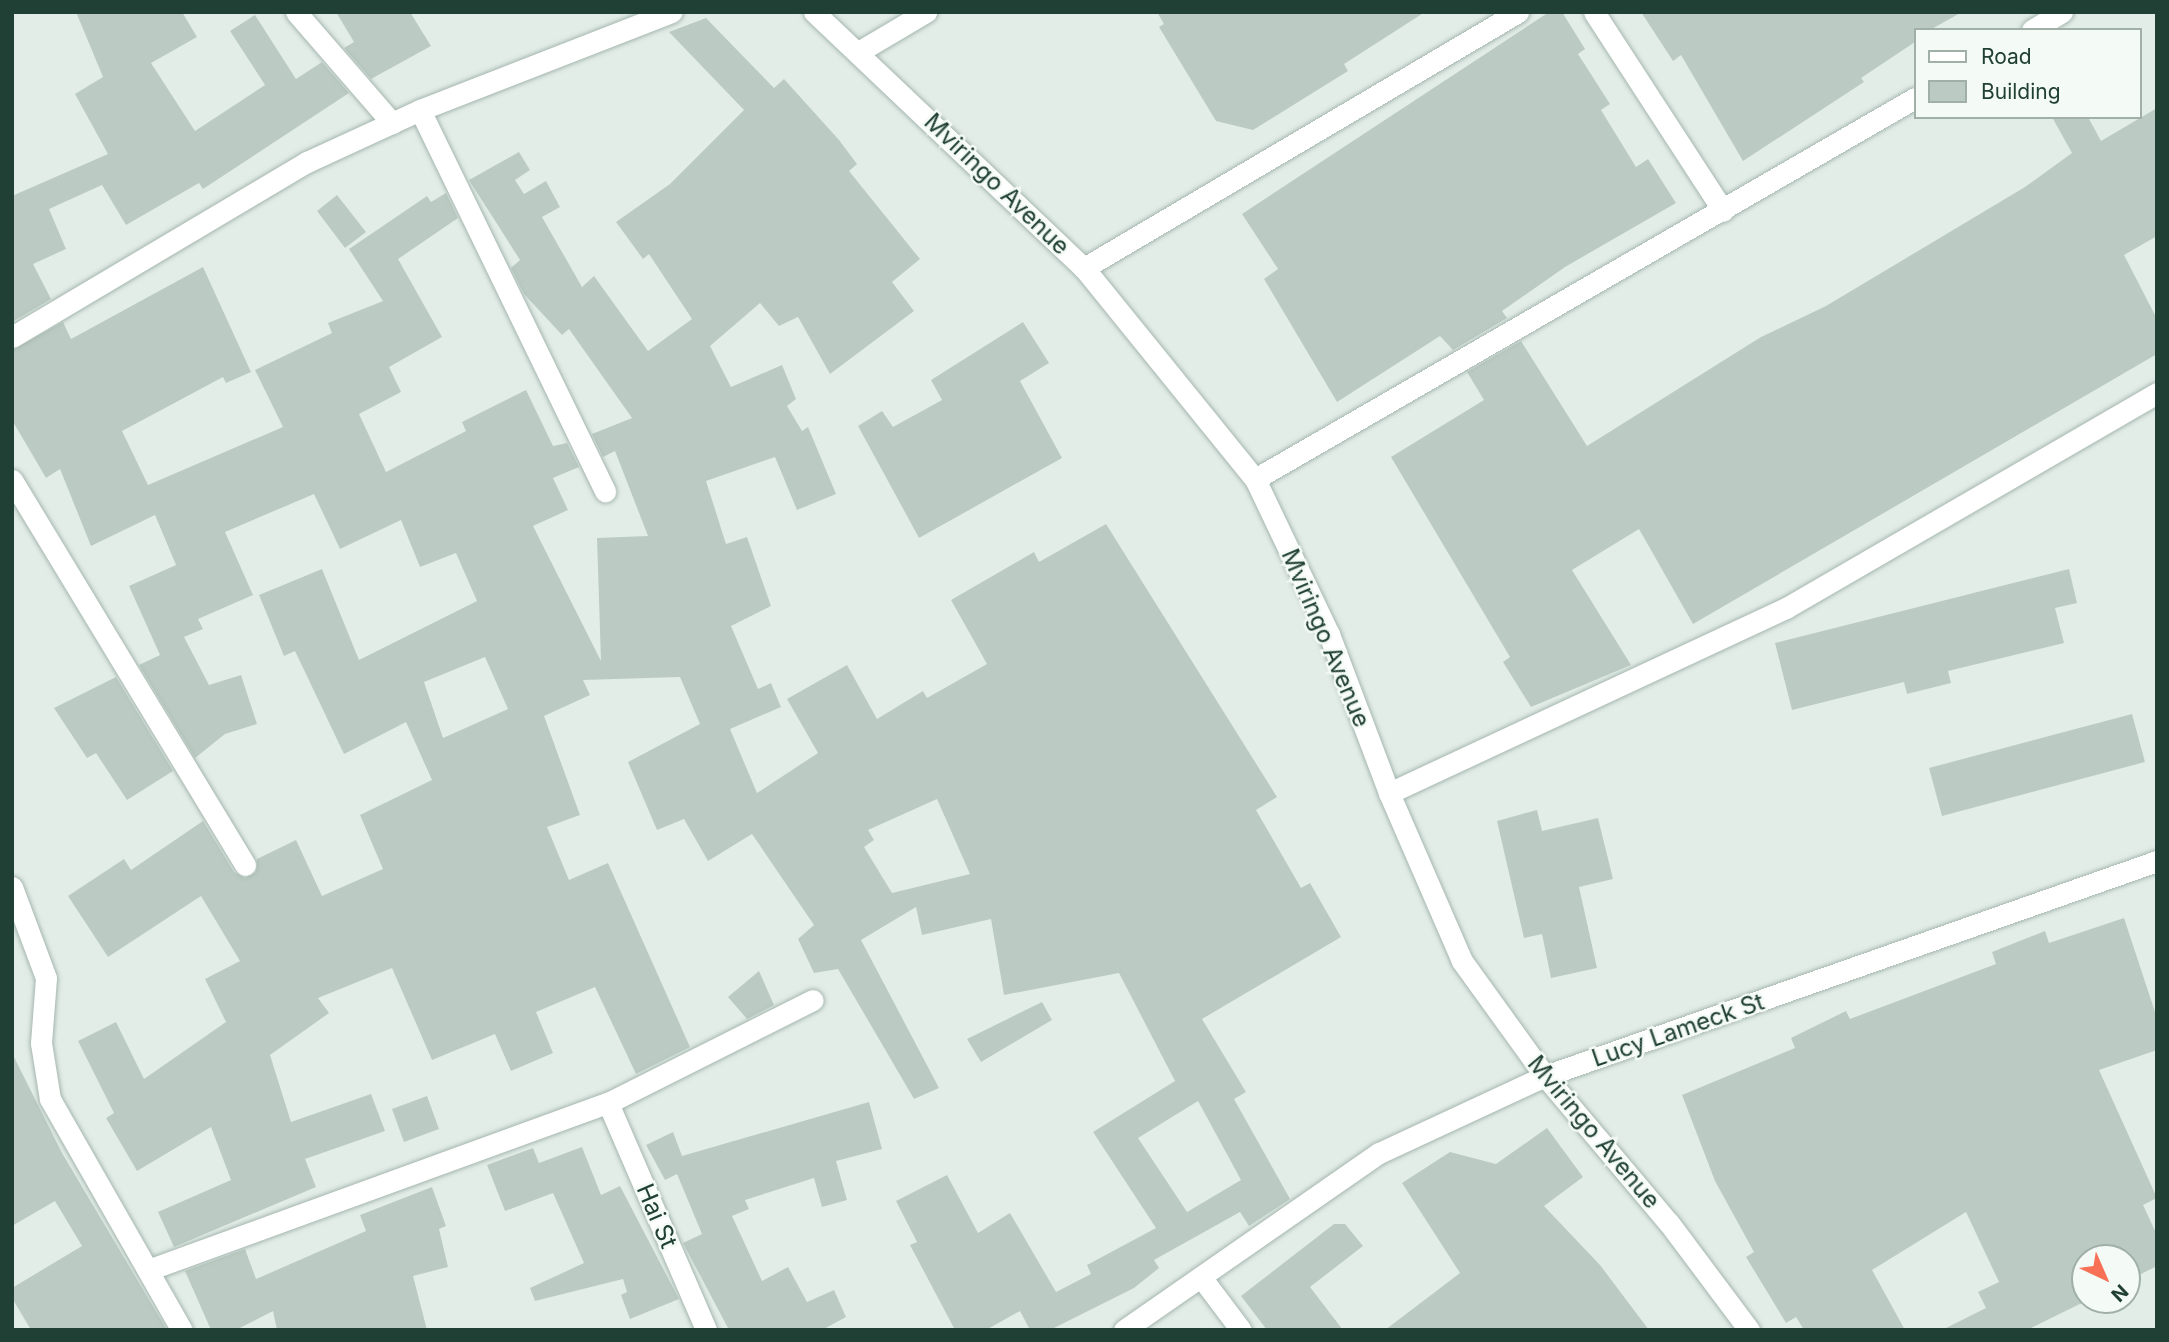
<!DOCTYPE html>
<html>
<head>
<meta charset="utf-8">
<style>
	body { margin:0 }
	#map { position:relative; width:2169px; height:1342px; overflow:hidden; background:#e3ede8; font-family:Inter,sans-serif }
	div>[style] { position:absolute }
	.building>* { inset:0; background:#bbcbc3 }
	.roads { filter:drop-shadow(0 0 2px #a5b6af) drop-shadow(0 0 2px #a5b6af) }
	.minor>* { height:21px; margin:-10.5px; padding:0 10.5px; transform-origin:10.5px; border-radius:10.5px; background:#fff }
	span { translate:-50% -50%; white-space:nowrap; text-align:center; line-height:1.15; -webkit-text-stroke:5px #f4faf6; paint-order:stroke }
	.street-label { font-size:24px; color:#214035 }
	.frame { position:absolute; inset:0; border:14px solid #214035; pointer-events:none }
	.legend { position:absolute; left:1914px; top:28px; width:228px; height:91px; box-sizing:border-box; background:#f4faf6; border:2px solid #a0b0a9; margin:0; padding:9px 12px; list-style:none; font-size:21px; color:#214035 }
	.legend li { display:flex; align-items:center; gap:14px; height:35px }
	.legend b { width:35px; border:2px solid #a0b0a9 }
	.north { position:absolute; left:2071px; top:1244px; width:70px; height:70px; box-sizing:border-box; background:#f4faf6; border:2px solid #a0b0a9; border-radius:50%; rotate:136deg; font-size:19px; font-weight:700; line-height:28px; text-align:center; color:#214035 }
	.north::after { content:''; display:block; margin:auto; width:24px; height:32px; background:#f87056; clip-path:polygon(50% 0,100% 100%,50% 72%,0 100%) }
</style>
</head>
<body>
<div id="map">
	<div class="building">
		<div style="clip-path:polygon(76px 12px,182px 12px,197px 37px,151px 63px,195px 131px,265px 85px,230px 31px,255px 15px,296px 79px,322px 62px,349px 93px,203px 189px,199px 183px,126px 225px,102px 185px,49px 209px,66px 249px,33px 264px,51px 299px,12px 322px,12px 196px,108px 154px,75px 94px,103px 77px)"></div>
		<div style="clip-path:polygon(336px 12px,410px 12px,431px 46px,371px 79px,344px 48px,354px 42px)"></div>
		<div style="clip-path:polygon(1157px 12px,1425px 12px,1344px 64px,1348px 71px,1253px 130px,1216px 121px,1159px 27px,1164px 24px)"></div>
		<div style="clip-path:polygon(1549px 12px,1562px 12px,1585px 49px,1578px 54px,1610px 104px,1601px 110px,1636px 167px,1648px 159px,1676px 203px,1565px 267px,1502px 311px,1507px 318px,1453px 350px,1440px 336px,1337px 402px,1264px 279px,1278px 269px,1242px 214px)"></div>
		<div style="clip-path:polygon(1641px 12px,1962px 12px,1930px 30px,1915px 30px,1915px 42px,1861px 78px,1864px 82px,1743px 161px,1681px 55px,1673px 61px)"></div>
		<div style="clip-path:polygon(evenodd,706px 18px,774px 88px,784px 79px,839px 140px,857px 164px,849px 171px,920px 259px,892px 282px,914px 311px,830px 374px,798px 317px,779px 326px,760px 303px,710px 346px,731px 387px,782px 365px,796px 399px,787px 406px,802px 431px,808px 427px,836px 494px,797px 510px,775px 457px,706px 481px,726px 544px,747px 537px,771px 606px,731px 626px,758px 689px,771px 683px,781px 707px,730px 729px,757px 793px,818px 753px,787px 699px,847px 665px,877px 719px,923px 691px,927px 698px,987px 664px,951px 600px,1034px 552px,1039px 562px,1106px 524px,1277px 797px,1256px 810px,1301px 888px,1310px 883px,1341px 937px,1202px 1019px,1246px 1092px,1234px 1099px,1290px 1199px,1249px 1226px,1240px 1212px,1154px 1260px,1159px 1268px,1134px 1288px,1050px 1330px,1030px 1330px,1020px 1311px,986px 1330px,955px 1330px,910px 1245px,917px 1242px,896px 1201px,947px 1175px,978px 1233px,1010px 1213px,1056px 1292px,1091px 1274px,1087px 1265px,1156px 1228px,1093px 1132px,1175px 1081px,1119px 973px,1004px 995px,991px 919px,922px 935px,916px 907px,861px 940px,939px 1088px,914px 1099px,838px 969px,814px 973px,798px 939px,814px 925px,752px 834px,708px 861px,684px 819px,657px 830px,628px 762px,700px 724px,680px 677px,583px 680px,590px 695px,544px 716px,580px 815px,547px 827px,569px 880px,608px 863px,690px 1047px,636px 1074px,595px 987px,536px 1012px,553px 1053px,511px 1071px,495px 1034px,432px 1060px,392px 968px,318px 998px,329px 1013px,270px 1055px,291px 1122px,371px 1094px,385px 1131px,305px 1159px,316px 1187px,174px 1247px,158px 1212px,231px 1180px,211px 1127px,137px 1171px,106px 1118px,114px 1113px,78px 1041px,116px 1022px,144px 1079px,226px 1022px,205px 979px,240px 961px,201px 896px,108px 957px,68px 896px,124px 859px,131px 870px,203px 821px,234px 872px,245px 878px,256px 872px,257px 859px,296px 840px,322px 896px,383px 869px,360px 815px,432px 780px,406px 722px,344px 754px,295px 651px,284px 656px,259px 595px,322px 569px,359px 660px,477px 601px,456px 553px,420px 567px,401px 520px,340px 549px,314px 494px,225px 532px,253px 595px,198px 619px,203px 629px,184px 637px,209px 685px,241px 675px,257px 724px,225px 734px,195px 758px,139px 665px,160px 655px,129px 586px,176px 565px,155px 515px,91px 546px,60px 469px,46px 478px,12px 420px,12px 350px,63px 322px,71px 339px,203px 267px,251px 372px,226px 383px,223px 377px,122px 431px,148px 485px,283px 427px,255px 370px,332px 333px,328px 323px,383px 301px,349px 249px,427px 196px,431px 202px,446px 193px,458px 218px,398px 259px,442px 337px,389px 367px,401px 392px,359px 414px,386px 472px,466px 431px,462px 422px,526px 390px,553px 446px,567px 443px,579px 467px,553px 478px,568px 510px,533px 526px,601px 661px,597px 538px,648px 536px,615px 451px,603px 457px,592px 434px,632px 418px,569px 329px,562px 335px,524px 294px,511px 268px,520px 260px,469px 180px,519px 152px,530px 170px,515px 180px,524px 194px,546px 181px,560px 207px,542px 217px,582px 287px,594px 276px,648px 351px,692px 319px,649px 254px,643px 259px,616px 222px,670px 184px,744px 110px,669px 32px,706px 18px,485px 657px,508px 709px,443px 738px,424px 682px,485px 657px,706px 18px,937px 799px,970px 874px,892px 893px,864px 847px,874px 840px,868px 830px,937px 799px,706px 18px,1198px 1101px,1241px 1180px,1187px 1212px,1138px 1138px,1198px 1101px)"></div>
		<div style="clip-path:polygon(2157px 108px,2157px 236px,2124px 255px,2157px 319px,2157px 354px,1693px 624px,1639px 529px,1572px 570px,1631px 665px,1531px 707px,1503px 662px,1510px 657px,1391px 457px,1484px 400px,1467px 372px,1521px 341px,1587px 446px,1761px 337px,1826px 306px,2025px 187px,2072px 153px,2052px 117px,2088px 117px,2101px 141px)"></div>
		<div style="clip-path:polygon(337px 195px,366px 232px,345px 248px,317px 211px)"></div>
		<div style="clip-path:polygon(1023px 322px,1049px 363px,1020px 381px,1062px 458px,919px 538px,858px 426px,882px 411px,893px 427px,942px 400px,931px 380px)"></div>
		<div style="clip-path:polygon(2069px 569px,2077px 603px,2055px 608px,2064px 643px,1948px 671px,1951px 683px,1907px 694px,1904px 682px,1792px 710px,1775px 643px)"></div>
		<div style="clip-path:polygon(116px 677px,173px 771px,127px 800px,96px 753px,87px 758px,54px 708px)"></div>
		<div style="clip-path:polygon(2132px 714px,2145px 762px,1942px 816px,1929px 768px)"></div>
		<div style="clip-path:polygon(1537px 810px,1542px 831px,1598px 818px,1613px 879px,1579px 887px,1597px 968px,1551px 978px,1542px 934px,1524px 938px,1497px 821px)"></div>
		<div style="clip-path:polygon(2124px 918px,2157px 1018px,2157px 1050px,2099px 1070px,2157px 1198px,2143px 1205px,2157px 1235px,2157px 1266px,2127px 1281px,2127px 1258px,2085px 1258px,2088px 1300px,2027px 1330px,1942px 1330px,1986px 1308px,1978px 1292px,1999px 1282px,1966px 1212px,1872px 1270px,1905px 1330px,1804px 1330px,1796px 1317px,1786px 1323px,1746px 1257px,1754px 1252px,1715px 1181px,1682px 1095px,1795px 1048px,1791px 1038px,1846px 1011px,1850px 1019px,1996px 964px,1992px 952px,2045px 931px,2049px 943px)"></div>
		<div style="clip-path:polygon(759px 971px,774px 1005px,747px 1019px,728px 997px)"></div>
		<div style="clip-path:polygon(1042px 1002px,1052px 1020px,981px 1062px,967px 1039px)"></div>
		<div style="clip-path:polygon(12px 1053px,62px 1153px,167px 1330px,31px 1330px,12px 1298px,12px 1288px,82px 1246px,55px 1201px,12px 1226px)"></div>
		<div style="clip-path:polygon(427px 1096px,439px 1129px,404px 1142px,392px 1109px)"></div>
		<div style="clip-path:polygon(869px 1102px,882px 1149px,836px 1161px,847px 1200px,822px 1207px,814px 1178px,745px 1200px,749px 1209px,732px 1216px,762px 1281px,788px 1267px,807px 1302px,834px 1290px,846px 1317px,822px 1330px,729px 1330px,683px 1243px,702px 1234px,677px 1174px,665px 1180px,646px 1145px,673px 1132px,682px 1156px)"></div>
		<div style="clip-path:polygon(1547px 1128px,1583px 1177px,1544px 1206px,1600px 1265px,1649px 1330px,1385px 1330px,1460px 1273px,1402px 1183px,1450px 1152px,1496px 1164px)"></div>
		<div style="clip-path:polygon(582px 1147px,601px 1195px,620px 1186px,679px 1299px,630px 1319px,621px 1295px,627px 1292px,623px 1279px,535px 1301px,530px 1288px,584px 1263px,553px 1193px,505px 1211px,487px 1165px,533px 1148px,539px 1163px)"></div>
		<div style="clip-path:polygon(432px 1187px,446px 1226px,439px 1229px,448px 1267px,413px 1276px,427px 1330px,277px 1330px,273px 1311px,236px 1330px,211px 1330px,185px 1271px,245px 1249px,256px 1279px,366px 1231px,360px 1215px)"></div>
		<div style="clip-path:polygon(1334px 1224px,1345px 1224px,1363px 1246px,1310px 1287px,1343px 1330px,1267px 1330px,1241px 1296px)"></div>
	</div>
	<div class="roads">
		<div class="minor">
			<div style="left:296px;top:12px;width:147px;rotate:49.1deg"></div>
			<div style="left:814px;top:12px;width:372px;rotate:43.5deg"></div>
			<div style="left:1084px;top:268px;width:272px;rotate:51deg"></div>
			<div style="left:1255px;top:479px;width:172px;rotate:64.5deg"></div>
			<div style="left:1329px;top:634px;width:170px;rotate:69.3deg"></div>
			<div style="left:1389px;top:793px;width:183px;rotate:66.5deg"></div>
			<div style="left:1462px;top:961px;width:142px;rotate:54.2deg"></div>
			<div style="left:1545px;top:1076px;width:192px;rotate:49.9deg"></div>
			<div style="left:1669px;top:1223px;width:134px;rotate:53.2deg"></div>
			<div style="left:1594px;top:12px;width:237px;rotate:57deg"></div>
			<div style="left:2032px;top:30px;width:35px;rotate:-31deg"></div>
			<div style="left:860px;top:51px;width:77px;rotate:-30.6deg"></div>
			<div style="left:420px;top:110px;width:424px;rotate:64.1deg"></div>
			<div style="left:1084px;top:268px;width:504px;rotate:-30.53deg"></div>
			<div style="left:12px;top:337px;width:343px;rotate:-30.7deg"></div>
			<div style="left:307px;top:162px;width:124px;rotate:-24.7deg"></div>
			<div style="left:420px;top:110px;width:270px;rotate:-21.3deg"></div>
			<div style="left:1255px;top:479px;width:762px;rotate:-30deg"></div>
			<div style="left:12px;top:480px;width:450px;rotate:58.8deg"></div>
			<div style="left:1389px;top:793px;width:438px;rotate:-25deg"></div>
			<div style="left:1786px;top:608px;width:429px;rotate:-30.1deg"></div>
			<div style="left:12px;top:887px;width:97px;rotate:69.5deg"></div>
			<div style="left:46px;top:978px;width:65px;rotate:94.4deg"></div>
			<div style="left:41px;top:1043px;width:57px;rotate:80.9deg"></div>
			<div style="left:50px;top:1099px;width:266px;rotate:60.3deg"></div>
			<div style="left:608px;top:1103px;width:247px;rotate:66.6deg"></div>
			<div style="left:148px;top:1270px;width:489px;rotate:-20deg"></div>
			<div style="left:608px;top:1103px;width:229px;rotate:-26.7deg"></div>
			<div style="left:1201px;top:1277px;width:66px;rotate:53deg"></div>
			<div style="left:1124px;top:1330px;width:310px;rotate:-34.8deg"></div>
			<div style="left:1379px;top:1153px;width:183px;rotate:-24.9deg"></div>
			<div style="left:1545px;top:1076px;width:649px;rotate:-19.36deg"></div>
		</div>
	</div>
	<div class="street-label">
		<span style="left:997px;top:184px;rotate:44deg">Mviringo Avenue</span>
		<span style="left:1326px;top:638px;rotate:67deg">Mviringo Avenue</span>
		<span style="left:1678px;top:1030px;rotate:-19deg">Lucy Lameck St</span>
		<span style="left:1594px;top:1132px;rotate:50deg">Mviringo Avenue</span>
		<span style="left:657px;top:1216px;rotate:67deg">Hai St</span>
	</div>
	<div class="frame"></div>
	<ul class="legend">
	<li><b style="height:9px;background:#fff"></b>Road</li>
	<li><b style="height:19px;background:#bbcbc3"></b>Building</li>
	</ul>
	<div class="north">N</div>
</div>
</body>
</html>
